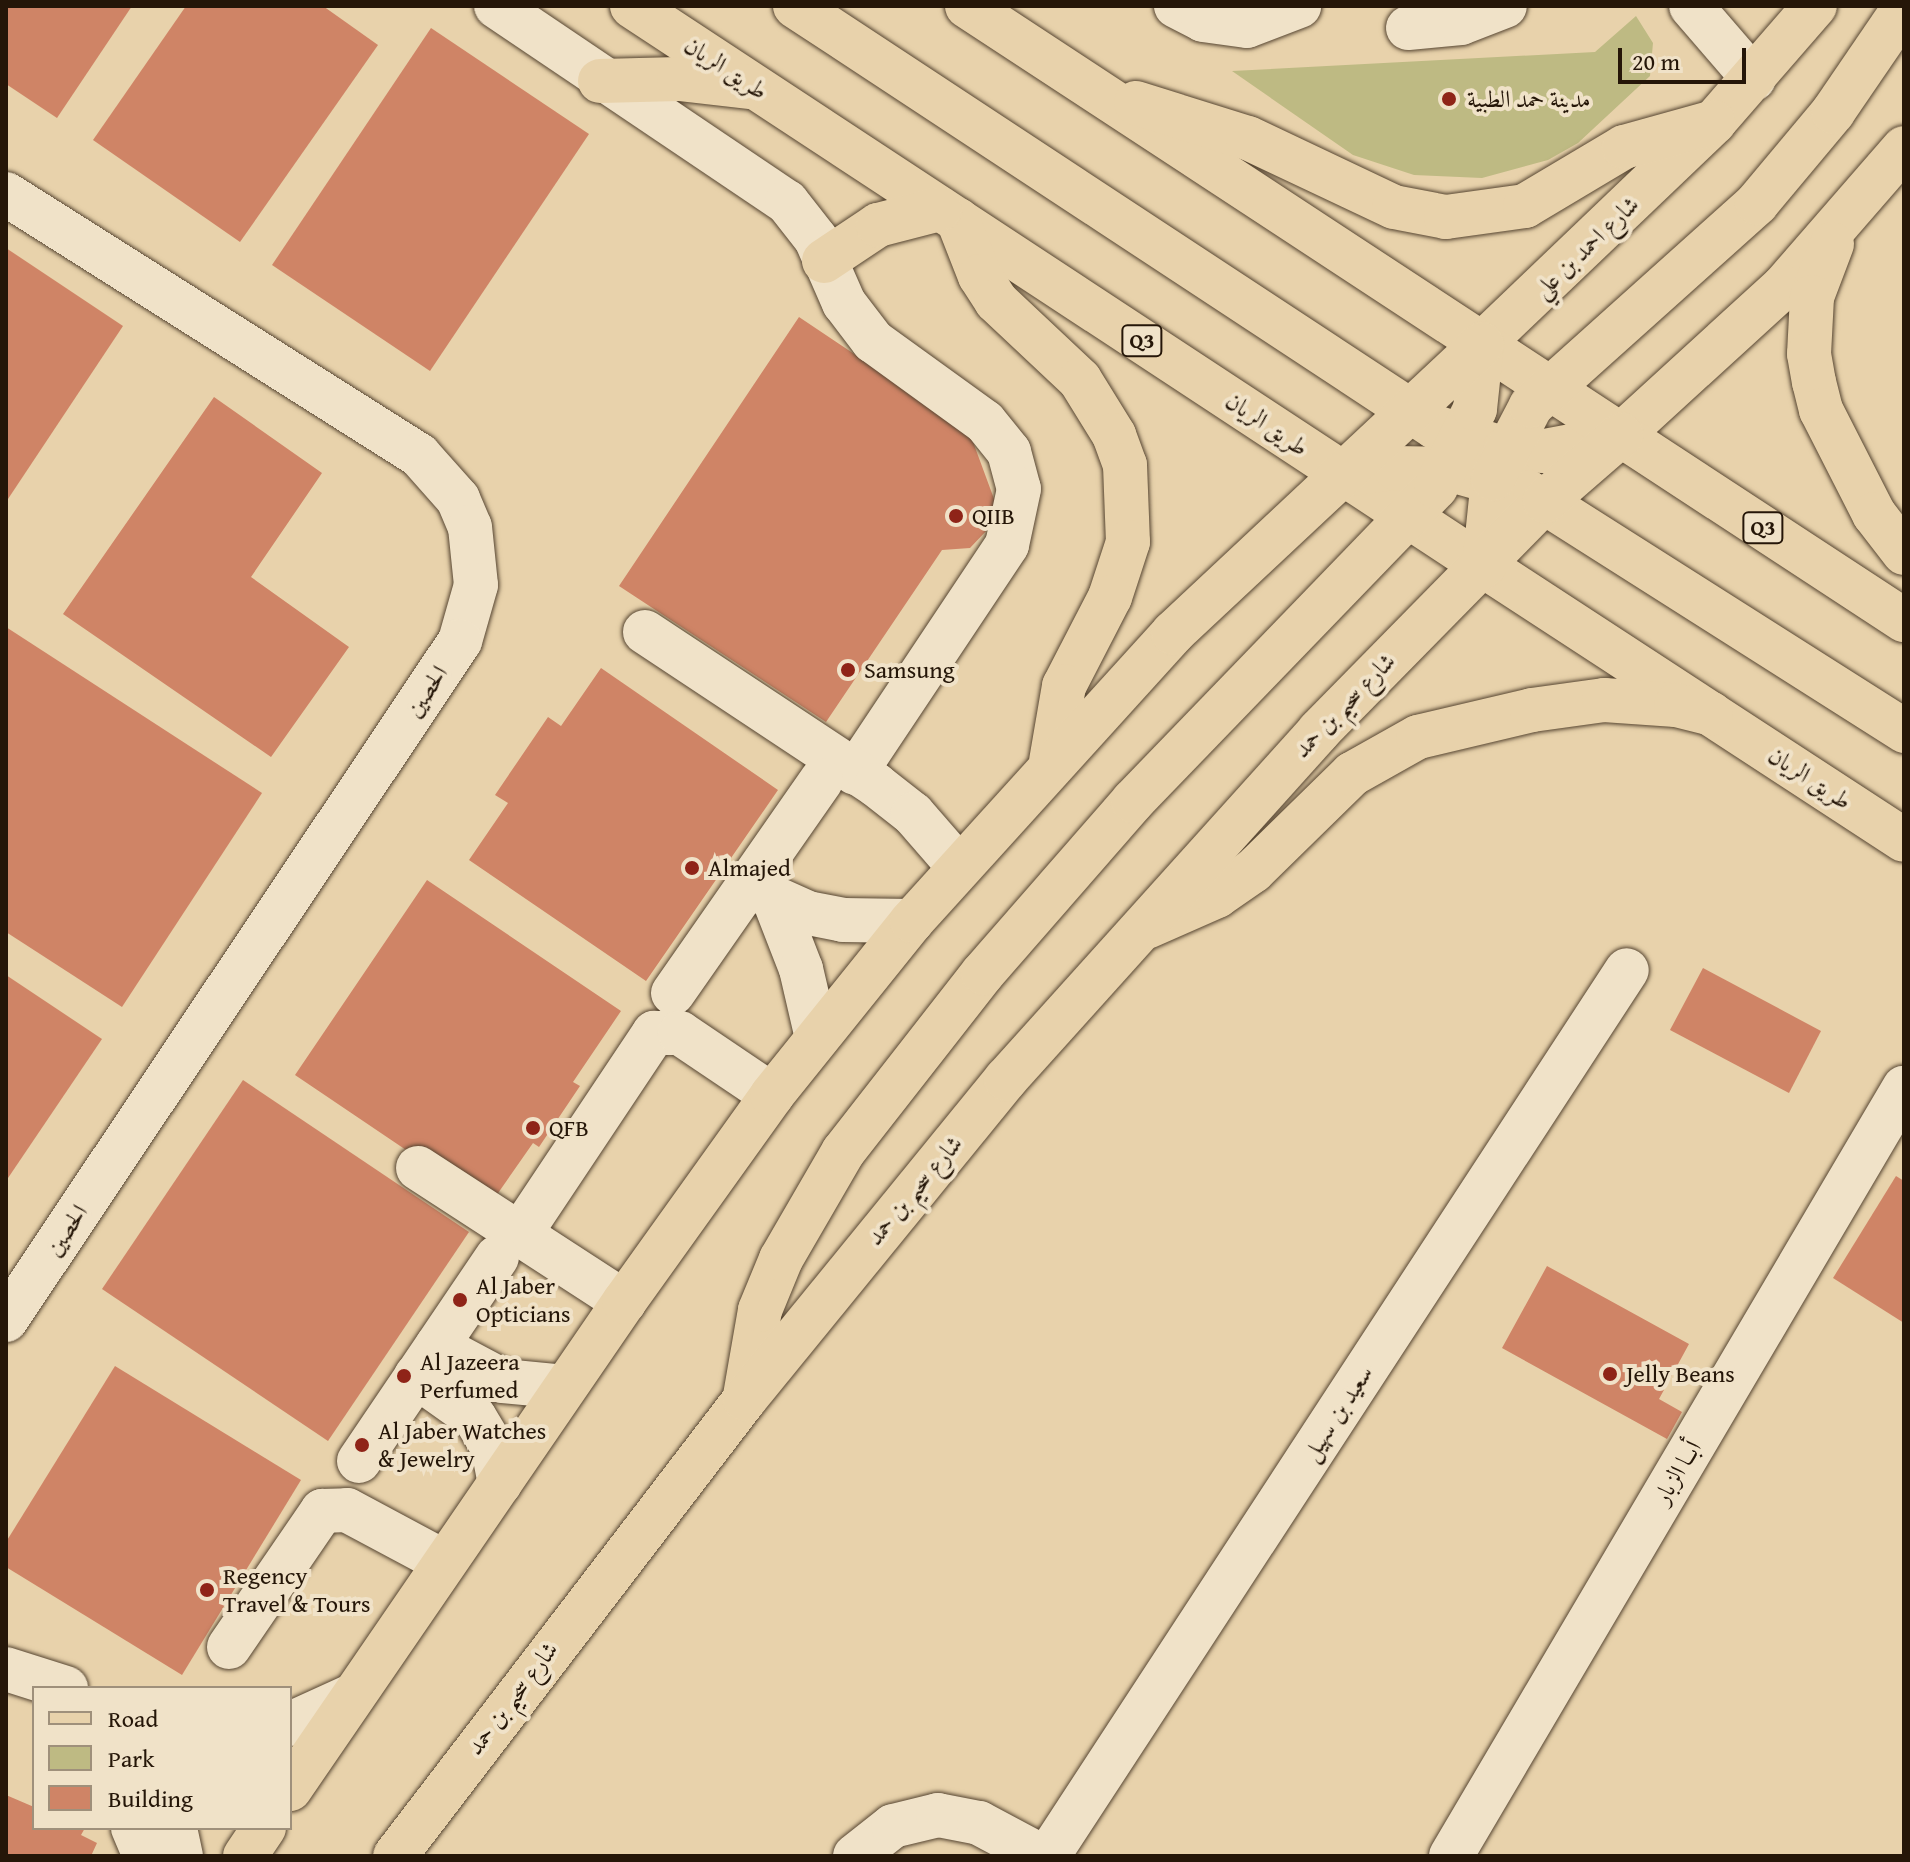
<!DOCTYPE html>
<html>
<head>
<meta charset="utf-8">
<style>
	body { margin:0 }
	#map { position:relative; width:1910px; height:1862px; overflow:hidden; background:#e8d2ab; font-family:"Gentium Book Plus",Amiri,serif }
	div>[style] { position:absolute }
	.green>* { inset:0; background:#beba83 }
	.building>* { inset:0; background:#cf8466 }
	.roads { filter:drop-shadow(0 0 2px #564531) drop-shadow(0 0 2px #564531) }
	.minor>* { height:44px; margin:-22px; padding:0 22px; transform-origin:22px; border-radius:22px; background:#f0e2c8 }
	.major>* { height:44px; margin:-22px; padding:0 22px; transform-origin:22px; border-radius:22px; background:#e8d2ab }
	.highway>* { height:44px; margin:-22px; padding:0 22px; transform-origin:22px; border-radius:22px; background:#e8d2ab }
	.dots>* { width:22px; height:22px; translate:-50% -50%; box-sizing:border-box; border:4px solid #f0e2c8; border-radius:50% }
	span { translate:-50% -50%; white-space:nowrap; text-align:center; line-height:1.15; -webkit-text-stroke:8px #f0e2c8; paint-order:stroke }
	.shield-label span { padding:2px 6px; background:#f0e2c8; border:2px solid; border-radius:6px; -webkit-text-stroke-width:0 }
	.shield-label { font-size:22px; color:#251608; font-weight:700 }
	.street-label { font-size:24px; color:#251608 }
	.poi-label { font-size:24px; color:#251608 }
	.left { translate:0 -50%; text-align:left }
	.frame { position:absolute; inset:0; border:8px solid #251608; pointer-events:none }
	.legend { position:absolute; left:32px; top:1686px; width:260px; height:144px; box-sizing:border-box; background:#f0e2c8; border:2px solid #9f907b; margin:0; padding:10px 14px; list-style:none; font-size:24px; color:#251608 }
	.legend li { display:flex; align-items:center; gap:16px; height:40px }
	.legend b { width:40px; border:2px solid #9f907b }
	.scale { position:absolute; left:1618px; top:48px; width:128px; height:36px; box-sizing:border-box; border:4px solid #251608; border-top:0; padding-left:10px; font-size:24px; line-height:28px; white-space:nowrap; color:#251608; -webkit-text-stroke:6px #f0e2c8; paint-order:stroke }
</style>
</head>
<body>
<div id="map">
	<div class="green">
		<div style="clip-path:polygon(1636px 16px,1653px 43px,1650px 76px,1578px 143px,1548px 160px,1482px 178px,1414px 175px,1353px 155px,1232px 71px,1595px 52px)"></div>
	</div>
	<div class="building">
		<div style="clip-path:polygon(6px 6px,132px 6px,57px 118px,6px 84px)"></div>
		<div style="clip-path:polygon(186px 6px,323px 6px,378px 45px,240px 242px,93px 140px)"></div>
		<div style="clip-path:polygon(431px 28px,589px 134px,430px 371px,272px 265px)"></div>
		<div style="clip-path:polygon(6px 248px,123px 326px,6px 502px)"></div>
		<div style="clip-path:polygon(799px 317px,969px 431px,997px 507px,988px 529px,970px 548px,942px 550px,826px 722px,619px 586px)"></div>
		<div style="clip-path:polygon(214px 397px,322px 473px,251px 577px,349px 647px,271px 757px,63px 614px)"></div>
		<div style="clip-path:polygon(6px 627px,262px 793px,122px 1007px,6px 932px)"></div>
		<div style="clip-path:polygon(601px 668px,778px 790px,646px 981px,469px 860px,508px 803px,495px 795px,548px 717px,561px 726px)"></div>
		<div style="clip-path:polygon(427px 880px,621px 1011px,573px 1082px,580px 1086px,539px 1147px,533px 1143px,489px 1206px,295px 1075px)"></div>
		<div style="clip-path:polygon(1703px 968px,1821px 1031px,1789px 1093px,1670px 1030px)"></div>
		<div style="clip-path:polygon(6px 975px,102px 1039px,6px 1181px)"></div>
		<div style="clip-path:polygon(243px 1080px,469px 1232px,328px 1441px,102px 1289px)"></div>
		<div style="clip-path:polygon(1896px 1176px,1904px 1181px,1904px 1323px,1833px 1278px)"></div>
		<div style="clip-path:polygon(1547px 1266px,1689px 1344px,1659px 1399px,1682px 1412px,1667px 1439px,1502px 1348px)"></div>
		<div style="clip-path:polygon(115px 1366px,301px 1480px,182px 1675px,6px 1567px,6px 1542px)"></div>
		<div style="clip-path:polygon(6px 1795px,34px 1807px,34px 1828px,85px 1828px,81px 1835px,97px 1843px,91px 1856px,6px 1856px)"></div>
	</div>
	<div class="roads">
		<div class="minor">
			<div style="left:496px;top:6px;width:351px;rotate:34deg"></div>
			<div style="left:787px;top:202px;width:47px;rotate:51.9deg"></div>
			<div style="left:816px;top:239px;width:70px;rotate:66.4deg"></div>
			<div style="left:844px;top:303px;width:48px;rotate:52.7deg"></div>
			<div style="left:873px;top:341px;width:138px;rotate:35.9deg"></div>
			<div style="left:985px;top:422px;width:38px;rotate:51deg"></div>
			<div style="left:1009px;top:452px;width:38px;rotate:75deg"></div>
			<div style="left:1019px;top:489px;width:57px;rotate:102.1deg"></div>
			<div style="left:1007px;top:545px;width:274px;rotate:123.7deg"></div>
			<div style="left:1176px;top:6px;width:30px;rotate:27deg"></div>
			<div style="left:1203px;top:20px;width:44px;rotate:7.8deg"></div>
			<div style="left:1247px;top:26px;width:56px;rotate:-21deg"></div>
			<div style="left:1691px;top:6px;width:96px;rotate:49.2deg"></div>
			<div style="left:1408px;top:28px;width:53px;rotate:-5.4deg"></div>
			<div style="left:1461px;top:23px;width:47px;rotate:-21.1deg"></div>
			<div style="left:6px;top:194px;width:489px;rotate:32.3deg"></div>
			<div style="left:419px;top:455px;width:59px;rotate:48.4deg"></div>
			<div style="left:458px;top:499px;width:30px;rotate:67deg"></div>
			<div style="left:470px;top:527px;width:58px;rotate:84.1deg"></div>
			<div style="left:476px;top:585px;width:58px;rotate:105.9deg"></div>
			<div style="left:460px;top:641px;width:817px;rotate:123.77deg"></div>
			<div style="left:645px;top:632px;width:277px;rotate:33.5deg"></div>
			<div style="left:876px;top:785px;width:47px;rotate:38.1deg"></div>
			<div style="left:913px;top:814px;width:70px;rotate:49deg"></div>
			<div style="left:748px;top:886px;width:66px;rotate:24.2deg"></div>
			<div style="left:808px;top:913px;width:36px;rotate:11deg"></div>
			<div style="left:843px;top:920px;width:69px;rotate:0.8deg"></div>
			<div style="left:775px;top:902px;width:72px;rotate:68.8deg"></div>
			<div style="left:801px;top:969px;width:71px;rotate:76.9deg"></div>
			<div style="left:673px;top:993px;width:259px;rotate:-55.1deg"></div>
			<div style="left:418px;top:1168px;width:246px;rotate:33deg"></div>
			<div style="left:520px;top:1234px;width:242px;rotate:-56.3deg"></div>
			<div style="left:654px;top:1033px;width:26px"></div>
			<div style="left:680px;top:1033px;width:111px;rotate:34deg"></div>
			<div style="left:437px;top:1346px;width:75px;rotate:27.9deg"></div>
			<div style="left:503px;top:1381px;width:62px;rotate:5.5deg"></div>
			<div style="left:416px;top:1376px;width:72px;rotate:35.4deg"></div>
			<div style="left:475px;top:1418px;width:35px;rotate:59deg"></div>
			<div style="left:493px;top:1448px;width:36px;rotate:79deg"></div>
			<div style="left:359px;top:1461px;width:246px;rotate:-55.9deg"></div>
			<div style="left:229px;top:1647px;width:165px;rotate:-55.6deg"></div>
			<div style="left:322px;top:1511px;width:25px;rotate:-2deg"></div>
			<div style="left:347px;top:1510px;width:110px;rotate:28.2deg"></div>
			<div style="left:6px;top:1669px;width:63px;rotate:17.6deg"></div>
			<div style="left:290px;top:1724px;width:70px;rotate:-24.4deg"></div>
			<div style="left:133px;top:1828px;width:30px;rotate:67deg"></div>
			<div style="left:175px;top:1828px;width:29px;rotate:78deg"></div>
			<div style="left:855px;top:1856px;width:48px;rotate:-38.3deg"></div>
			<div style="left:893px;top:1826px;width:46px;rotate:-13.7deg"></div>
			<div style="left:938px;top:1815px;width:42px;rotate:11deg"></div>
			<div style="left:979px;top:1823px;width:70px;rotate:28deg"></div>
			<div style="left:1048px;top:1856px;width:1058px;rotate:-56.84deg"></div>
			<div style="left:1451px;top:1856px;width:892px;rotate:-59.47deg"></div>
		</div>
		<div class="major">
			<div style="left:1904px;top:148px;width:184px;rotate:131deg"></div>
			<div style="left:1783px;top:287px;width:219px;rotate:137.6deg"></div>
			<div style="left:1621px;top:435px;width:338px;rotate:33.2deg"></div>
			<div style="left:1832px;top:244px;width:57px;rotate:110.7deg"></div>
			<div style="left:1812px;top:297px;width:57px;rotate:93deg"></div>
			<div style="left:1809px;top:354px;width:28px;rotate:80deg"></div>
			<div style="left:1814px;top:382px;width:29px;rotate:76deg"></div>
			<div style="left:1821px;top:410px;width:117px;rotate:63deg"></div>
			<div style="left:1874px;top:514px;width:49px;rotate:52.4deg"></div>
			<div style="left:1482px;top:344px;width:321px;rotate:-43.7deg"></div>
			<div style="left:1714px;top:122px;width:154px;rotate:-49deg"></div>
			<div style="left:1484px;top:566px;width:501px;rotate:33.12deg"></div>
		</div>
		<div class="highway">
			<div style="left:632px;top:6px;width:1020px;rotate:33.32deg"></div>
			<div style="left:795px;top:6px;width:766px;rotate:33.34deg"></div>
			<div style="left:1435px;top:427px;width:73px;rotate:17.4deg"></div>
			<div style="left:1505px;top:449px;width:39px;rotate:3deg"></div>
			<div style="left:1544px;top:451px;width:70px;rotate:-10.7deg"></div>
			<div style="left:967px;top:6px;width:782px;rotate:33.26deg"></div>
			<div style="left:600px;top:81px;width:79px;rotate:-1.5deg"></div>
			<div style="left:679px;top:79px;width:70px;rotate:6.5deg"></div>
			<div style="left:1136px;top:103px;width:117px;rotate:17.4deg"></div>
			<div style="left:1248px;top:138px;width:161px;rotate:25.3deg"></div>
			<div style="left:1394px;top:207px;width:53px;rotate:10.9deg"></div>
			<div style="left:1446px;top:217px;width:80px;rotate:-7.9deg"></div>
			<div style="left:1525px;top:206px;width:115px;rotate:-30.8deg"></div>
			<div style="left:1624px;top:147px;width:93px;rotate:-15.5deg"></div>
			<div style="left:958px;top:220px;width:60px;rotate:68.6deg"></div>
			<div style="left:980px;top:276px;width:30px;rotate:57deg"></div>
			<div style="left:996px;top:301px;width:115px;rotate:43.2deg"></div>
			<div style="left:1080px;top:380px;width:65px;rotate:58.3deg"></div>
			<div style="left:1114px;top:435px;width:32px;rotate:70deg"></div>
			<div style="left:1125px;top:465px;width:77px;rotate:87.8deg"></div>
			<div style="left:1128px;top:542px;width:58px;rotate:108.1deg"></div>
			<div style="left:1110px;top:597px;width:100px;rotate:117.3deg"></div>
			<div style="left:1064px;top:686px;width:76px;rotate:99.8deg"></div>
			<div style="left:824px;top:261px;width:65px;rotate:-33.7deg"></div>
			<div style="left:878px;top:225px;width:64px;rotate:-14.5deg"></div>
			<div style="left:1343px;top:475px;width:52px;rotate:-7.7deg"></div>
			<div style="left:1395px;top:468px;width:53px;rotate:1.1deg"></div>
			<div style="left:1448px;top:469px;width:83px;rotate:16deg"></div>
			<div style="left:1528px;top:492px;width:446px;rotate:32.4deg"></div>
			<div style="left:1484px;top:566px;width:87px;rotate:-84.1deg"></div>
			<div style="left:1493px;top:479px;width:82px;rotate:-62.5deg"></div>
			<div style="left:1531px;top:406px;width:304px;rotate:-41.9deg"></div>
			<div style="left:1757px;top:203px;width:119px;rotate:-50.1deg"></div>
			<div style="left:1833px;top:112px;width:126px;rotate:-55.7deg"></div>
			<div style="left:1147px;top:927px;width:77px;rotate:-23.9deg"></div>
			<div style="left:1217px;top:896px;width:44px;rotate:-34.8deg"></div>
			<div style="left:1253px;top:871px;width:139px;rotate:-44.4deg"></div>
			<div style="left:1352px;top:774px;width:76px;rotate:-29.3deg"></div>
			<div style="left:1418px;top:737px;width:117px;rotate:-13.3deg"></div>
			<div style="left:1532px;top:710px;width:73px;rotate:-7.9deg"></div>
			<div style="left:1604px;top:700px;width:72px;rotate:4deg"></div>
			<div style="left:1676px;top:705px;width:36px;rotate:14deg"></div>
			<div style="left:745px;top:1396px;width:87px;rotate:-80.1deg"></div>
			<div style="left:760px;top:1310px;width:55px;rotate:-67.6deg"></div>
			<div style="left:781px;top:1259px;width:124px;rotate:-59.9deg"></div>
			<div style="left:843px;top:1152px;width:227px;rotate:-52deg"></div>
			<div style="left:983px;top:973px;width:228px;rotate:-48.9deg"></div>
			<div style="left:1133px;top:801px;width:436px;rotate:-46deg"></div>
			<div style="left:1436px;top:487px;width:87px;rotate:-63.4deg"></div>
			<div style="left:1475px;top:409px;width:65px;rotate:-83.9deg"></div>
			<div style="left:290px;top:1789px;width:591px;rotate:-55.56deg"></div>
			<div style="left:624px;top:1302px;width:254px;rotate:-54.4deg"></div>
			<div style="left:772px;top:1095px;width:223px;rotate:-51.2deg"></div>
			<div style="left:912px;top:921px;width:389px;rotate:-47.8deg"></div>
			<div style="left:1173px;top:633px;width:423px;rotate:-43.1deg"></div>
			<div style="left:245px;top:1856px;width:34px;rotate:-56deg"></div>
			<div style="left:395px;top:1856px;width:576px;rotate:-52.55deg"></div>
			<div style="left:745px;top:1399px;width:413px;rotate:-50.8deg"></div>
			<div style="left:1006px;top:1079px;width:468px;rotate:-48deg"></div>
			<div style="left:1319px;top:731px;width:322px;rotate:-45.5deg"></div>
			<div style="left:1545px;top:501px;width:101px;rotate:-41deg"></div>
		</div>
	</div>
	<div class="dots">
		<div style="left:1449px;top:99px;background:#8f2418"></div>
		<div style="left:956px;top:516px;background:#8f2418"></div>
		<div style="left:848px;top:670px;background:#8f2418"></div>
		<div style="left:692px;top:868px;background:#8f2418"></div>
		<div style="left:533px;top:1128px;background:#8f2418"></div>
		<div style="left:460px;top:1300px;background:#8f2418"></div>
		<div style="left:1610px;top:1374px;background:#8f2418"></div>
		<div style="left:404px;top:1376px;background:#8f2418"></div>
		<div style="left:362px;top:1445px;background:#8f2418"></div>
		<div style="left:207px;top:1590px;background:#8f2418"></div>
	</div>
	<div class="shield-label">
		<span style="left:1142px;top:341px">Q3</span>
		<span style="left:1763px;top:528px">Q3</span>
	</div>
	<div class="street-label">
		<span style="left:726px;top:68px;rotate:33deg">طريق الريان</span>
		<span style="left:1586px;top:247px;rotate:-44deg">شارع احمد بن علي</span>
		<span style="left:1267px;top:424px;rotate:34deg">طريق الريان</span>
		<span style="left:426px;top:691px;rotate:-56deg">الحصين</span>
		<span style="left:1344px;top:705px;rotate:-46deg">شارع سحيم بن حمد</span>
		<span style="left:1810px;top:778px;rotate:33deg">طريق الريان</span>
		<span style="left:914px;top:1190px;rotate:-50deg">شارع سحيم بن حمد</span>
		<span style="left:66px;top:1230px;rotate:-56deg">الحصين</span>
		<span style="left:1337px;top:1413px;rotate:-57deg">سعيد بن سهيل</span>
		<span style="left:1677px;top:1472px;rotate:-59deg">أبــا الزبار</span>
		<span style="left:512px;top:1698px;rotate:-53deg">شارع سحيم بن حمد</span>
	</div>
	<div class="poi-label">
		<span class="left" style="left:1467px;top:99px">مدينة حمد الطبية</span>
		<span class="left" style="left:972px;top:516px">QIIB</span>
		<span class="left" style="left:864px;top:670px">Samsung</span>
		<span class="left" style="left:708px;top:868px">Almajed</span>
		<span class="left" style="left:549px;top:1128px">QFB</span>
		<span class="left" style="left:476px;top:1300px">Al Jaber<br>Opticians</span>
		<span class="left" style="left:420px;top:1376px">Al Jazeera<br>Perfumed</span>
		<span class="left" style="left:1626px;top:1374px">Jelly Beans</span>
		<span class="left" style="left:378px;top:1445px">Al Jaber Watches<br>&amp; Jewelry</span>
		<span class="left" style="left:223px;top:1590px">Regency<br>Travel &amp; Tours</span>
	</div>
	<div class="frame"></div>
	<ul class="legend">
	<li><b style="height:10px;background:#e8d2ab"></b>Road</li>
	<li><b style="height:22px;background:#beba83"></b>Park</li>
	<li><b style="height:22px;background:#cf8466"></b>Building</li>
	</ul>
	<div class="scale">20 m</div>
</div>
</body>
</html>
